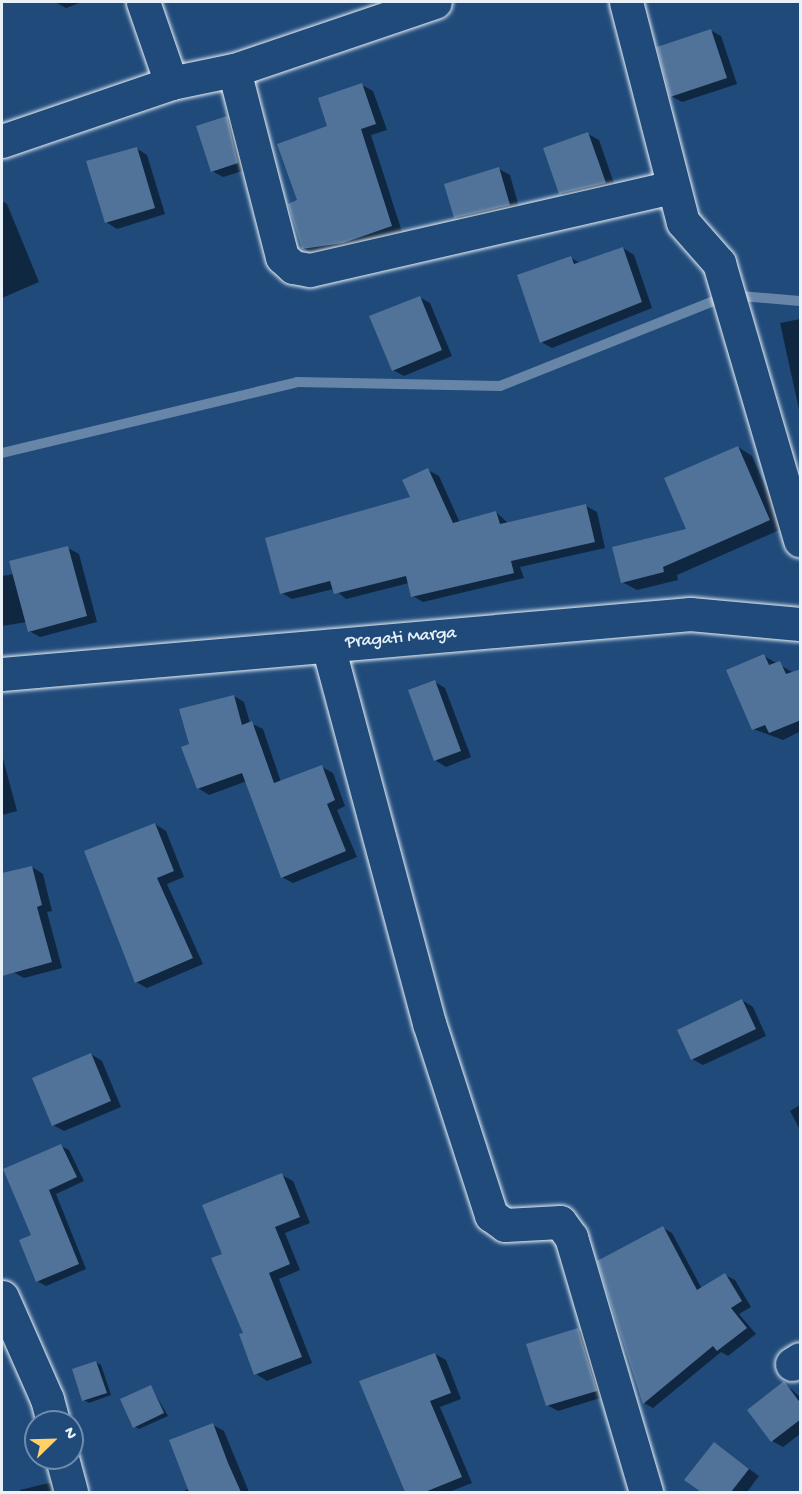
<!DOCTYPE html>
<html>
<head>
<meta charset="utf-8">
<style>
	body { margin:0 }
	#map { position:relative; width:802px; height:1494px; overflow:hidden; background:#1f4a7a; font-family:"Gochi Hand",sans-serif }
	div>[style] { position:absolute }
	.shadow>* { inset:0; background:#0007 }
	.stream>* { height:10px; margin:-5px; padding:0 5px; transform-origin:5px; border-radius:5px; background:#6685a7 }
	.building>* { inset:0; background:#517399 }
	.roads { filter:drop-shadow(0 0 2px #e8f1f8) drop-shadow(0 0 2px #e8f1f8) }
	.minor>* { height:33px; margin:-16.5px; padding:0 16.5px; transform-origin:16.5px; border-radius:16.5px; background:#1f4a7a }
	span { translate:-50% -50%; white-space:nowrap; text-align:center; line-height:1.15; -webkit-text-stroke:6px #1f4a7a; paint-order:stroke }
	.street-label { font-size:18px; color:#e8f1f8 }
	.frame { position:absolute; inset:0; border:3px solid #e8f1f8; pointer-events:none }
	.north { position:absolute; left:24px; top:1410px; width:60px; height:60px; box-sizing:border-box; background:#1f4a7a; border:2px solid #6f8dac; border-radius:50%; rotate:67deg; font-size:16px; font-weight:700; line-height:24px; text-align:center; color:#e8f1f8 }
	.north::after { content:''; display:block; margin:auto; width:21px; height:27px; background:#ffd166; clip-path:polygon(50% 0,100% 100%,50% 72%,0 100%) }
</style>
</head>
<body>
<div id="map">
	<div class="shadow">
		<div style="clip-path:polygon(55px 2px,82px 2px,66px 8px)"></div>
		<div style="clip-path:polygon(710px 30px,721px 36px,737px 84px,682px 102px,671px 96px)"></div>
		<div style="clip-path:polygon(362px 85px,373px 91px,387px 130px,371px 135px,402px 232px,355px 249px,314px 255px,303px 248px,329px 127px)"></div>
		<div style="clip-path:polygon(226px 118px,237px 124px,249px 169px,223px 177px,212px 171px)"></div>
		<div style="clip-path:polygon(588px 134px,599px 140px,616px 189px,571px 199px,560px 193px)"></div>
		<div style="clip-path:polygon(136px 148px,147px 155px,165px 214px,117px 229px,106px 222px)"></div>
		<div style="clip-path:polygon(499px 169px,510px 175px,520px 211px,466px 223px,455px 217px)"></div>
		<div style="clip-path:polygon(2px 201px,7px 204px,39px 282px,2px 298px)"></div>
		<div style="clip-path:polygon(623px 248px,634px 255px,652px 308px,552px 348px,541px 342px,571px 258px,580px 263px)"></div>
		<div style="clip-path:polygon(419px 297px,430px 303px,452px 356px,404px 376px,393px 370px)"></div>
		<div style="clip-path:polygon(800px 319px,800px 414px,780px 323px)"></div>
		<div style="clip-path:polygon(738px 447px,752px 456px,784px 528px,677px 575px,678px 580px,637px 590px,622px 582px,688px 530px)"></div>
		<div style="clip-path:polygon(428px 470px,439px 476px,460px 523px,496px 512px,508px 523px,586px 506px,597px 512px,605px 548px,520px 567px,524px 578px,423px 602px,413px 596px,409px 583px,346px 599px,334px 589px,292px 599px,282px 593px,412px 498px)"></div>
		<div style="clip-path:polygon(68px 548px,79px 554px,97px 622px,40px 637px,29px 631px,27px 622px,2px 626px,2px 576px,14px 574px)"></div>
		<div style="clip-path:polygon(764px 656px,794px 673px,800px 671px,800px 736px,799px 732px,783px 740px,753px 729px)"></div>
		<div style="clip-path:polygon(435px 682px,445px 688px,471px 757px,446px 767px,435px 760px)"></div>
		<div style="clip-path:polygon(234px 696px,244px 702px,250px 723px,263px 729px,281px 782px,322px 767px,333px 773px,345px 806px,337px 810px,357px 857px,293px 883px,282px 877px,247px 781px,209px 795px,198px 788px,191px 745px)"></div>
		<div style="clip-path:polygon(2px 755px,17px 811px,2px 815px)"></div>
		<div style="clip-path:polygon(155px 824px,166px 831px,184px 877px,167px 884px,203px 964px,147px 988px,136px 982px)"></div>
		<div style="clip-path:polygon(32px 867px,43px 874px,52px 911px,47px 912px,62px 968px,24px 978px,13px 972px,2px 924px,2px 875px)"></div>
		<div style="clip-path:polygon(742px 1000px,753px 1007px,766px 1036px,703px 1065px,692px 1059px)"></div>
		<div style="clip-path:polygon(91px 1054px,102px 1061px,121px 1107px,64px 1131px,53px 1125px)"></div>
		<div style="clip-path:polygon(800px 1105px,800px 1130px,790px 1111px)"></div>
		<div style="clip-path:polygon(61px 1146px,69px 1150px,84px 1181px,56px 1194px,86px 1269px,46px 1286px,37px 1281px,33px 1235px)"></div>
		<div style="clip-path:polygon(282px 1175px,293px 1181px,310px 1223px,285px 1233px,300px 1270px,279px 1279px,312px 1363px,267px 1381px,256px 1374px,224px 1255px)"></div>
		<div style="clip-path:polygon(663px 1228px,672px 1233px,702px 1289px,725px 1275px,735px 1280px,751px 1307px,739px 1314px,756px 1334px,728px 1356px,721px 1352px,653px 1408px,644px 1403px)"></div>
		<div style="clip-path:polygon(578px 1330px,589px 1336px,607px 1396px,558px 1411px,547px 1405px)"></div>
		<div style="clip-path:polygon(435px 1354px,446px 1360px,461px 1399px,440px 1407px,472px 1483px,449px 1492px,407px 1492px,361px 1382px)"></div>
		<div style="clip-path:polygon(96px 1362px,101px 1365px,111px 1395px,89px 1403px,84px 1400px)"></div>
		<div style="clip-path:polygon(784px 1383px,800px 1397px,800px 1434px,783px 1447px,772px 1441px)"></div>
		<div style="clip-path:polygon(151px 1387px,168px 1416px,139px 1429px,134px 1426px)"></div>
		<div style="clip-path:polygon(213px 1425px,224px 1431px,249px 1492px,181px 1492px,189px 1489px)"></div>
		<div style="clip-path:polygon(714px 1444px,759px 1476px,747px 1492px,704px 1492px,687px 1480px)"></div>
		<div style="clip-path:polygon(49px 1483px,60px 1492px,20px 1492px,20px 1490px)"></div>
	</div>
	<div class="stream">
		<div style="left:2px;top:453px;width:303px;rotate:-13.5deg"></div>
		<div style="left:297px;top:382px;width:203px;rotate:1.1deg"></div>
		<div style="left:500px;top:386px;width:246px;rotate:-21.7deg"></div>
		<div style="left:729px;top:295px;width:71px;rotate:4.8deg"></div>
	</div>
	<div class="building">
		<div style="clip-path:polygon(711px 29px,727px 78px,670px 97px,657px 47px)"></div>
		<div style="clip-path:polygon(362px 83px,376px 124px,361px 129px,392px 226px,343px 243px,302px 249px,288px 204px,297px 200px,277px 144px,327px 126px,318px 98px)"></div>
		<div style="clip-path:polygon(227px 116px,238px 163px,211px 172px,196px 126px)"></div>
		<div style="clip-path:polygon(588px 132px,606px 183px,559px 194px,543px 148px)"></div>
		<div style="clip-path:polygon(137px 147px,155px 208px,105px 223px,86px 161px)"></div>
		<div style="clip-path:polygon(499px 167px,510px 205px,454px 218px,444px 184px)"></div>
		<div style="clip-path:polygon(623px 247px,642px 302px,540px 343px,517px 275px,571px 256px,574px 264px)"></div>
		<div style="clip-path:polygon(420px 296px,442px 350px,392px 371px,369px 316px)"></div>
		<div style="clip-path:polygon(738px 446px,770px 520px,663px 567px,664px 572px,621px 583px,612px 547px,686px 529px,664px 478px)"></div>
		<div style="clip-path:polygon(428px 468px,453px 523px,496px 511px,500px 524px,586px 504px,595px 542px,511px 561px,514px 573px,411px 597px,406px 576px,334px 594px,330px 581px,280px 594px,265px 538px,410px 497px,402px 480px)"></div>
		<div style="clip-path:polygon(68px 546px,87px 616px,28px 632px,9px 561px)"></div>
		<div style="clip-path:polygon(764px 654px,769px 665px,780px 661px,786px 674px,801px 669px,801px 720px,769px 733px,765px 725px,752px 730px,726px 670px)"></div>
		<div style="clip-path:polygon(435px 680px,461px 751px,434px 761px,408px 690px)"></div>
		<div style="clip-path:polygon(234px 695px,242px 725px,252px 721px,274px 783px,322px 765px,335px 800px,327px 804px,346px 851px,281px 878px,242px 773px,197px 789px,181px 747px,189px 744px,179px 709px)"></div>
		<div style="clip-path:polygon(155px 823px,174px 871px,157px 878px,193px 958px,135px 983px,84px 851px)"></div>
		<div style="clip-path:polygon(32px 866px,42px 905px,37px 907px,52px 962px,2px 976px,2px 873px)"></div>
		<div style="clip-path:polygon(742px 999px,756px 1029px,691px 1060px,677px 1030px)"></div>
		<div style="clip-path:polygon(91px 1053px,111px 1101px,52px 1126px,32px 1078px)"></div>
		<div style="clip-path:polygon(61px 1144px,77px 1177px,49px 1190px,79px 1264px,36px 1282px,19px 1240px,31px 1235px,3px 1169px)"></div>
		<div style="clip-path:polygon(282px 1173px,300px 1217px,275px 1227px,290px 1264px,269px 1273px,302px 1357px,254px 1375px,239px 1334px,243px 1333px,211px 1258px,222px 1254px,202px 1205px)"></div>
		<div style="clip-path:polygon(663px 1226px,697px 1290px,725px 1273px,742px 1301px,731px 1308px,747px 1328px,717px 1351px,713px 1346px,643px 1404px,597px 1261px)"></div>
		<div style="clip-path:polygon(578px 1328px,597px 1391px,546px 1406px,526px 1344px)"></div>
		<div style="clip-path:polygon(435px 1353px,451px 1393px,430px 1401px,462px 1477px,425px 1492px,405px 1492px,359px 1381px)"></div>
		<div style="clip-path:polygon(96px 1361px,107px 1393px,82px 1401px,72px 1369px)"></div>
		<div style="clip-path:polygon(784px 1381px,801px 1404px,801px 1419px,771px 1442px,747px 1410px)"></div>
		<div style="clip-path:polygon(151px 1385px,164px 1413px,133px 1428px,120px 1399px)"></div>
		<div style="clip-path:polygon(213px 1423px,228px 1463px,241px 1492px,189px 1492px,169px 1440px)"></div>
		<div style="clip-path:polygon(714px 1442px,749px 1469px,731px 1492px,701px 1492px,684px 1480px)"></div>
	</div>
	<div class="roads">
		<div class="minor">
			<div style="left:143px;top:2px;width:86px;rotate:70.9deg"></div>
			<div style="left:626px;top:2px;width:227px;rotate:75.5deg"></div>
			<div style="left:683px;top:222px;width:55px;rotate:48.7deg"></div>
			<div style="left:719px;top:263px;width:289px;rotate:73.7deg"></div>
			<div style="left:234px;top:70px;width:193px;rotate:75.6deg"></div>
			<div style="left:282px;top:257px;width:15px;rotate:42deg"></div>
			<div style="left:293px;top:267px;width:17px;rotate:10deg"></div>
			<div style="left:310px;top:270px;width:372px;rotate:-12.9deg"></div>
			<div style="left:2px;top:141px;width:179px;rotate:-18.9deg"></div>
			<div style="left:171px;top:83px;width:64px;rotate:-11.7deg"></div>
			<div style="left:234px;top:70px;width:212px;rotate:-18.7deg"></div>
			<div style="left:328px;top:646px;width:390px;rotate:75deg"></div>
			<div style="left:429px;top:1023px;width:202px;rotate:72.1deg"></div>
			<div style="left:491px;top:1215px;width:17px;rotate:36deg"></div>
			<div style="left:505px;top:1225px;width:55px;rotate:-3.1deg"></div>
			<div style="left:560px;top:1222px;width:19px;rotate:54deg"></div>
			<div style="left:571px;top:1237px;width:266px;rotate:73.6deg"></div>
			<div style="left:2px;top:674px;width:691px;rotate:-4.98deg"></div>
			<div style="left:690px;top:614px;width:110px;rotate:5.2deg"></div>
			<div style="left:2px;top:1297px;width:111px;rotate:66.2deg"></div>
			<div style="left:47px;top:1399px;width:24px;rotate:75deg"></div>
			<div style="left:792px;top:1364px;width:9px;rotate:-32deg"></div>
			<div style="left:62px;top:1458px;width:35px;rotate:75deg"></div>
		</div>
	</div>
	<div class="street-label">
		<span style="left:401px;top:639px;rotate:-5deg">Pragati Marga</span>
	</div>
	<div class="frame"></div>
	<div class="north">N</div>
</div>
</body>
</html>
